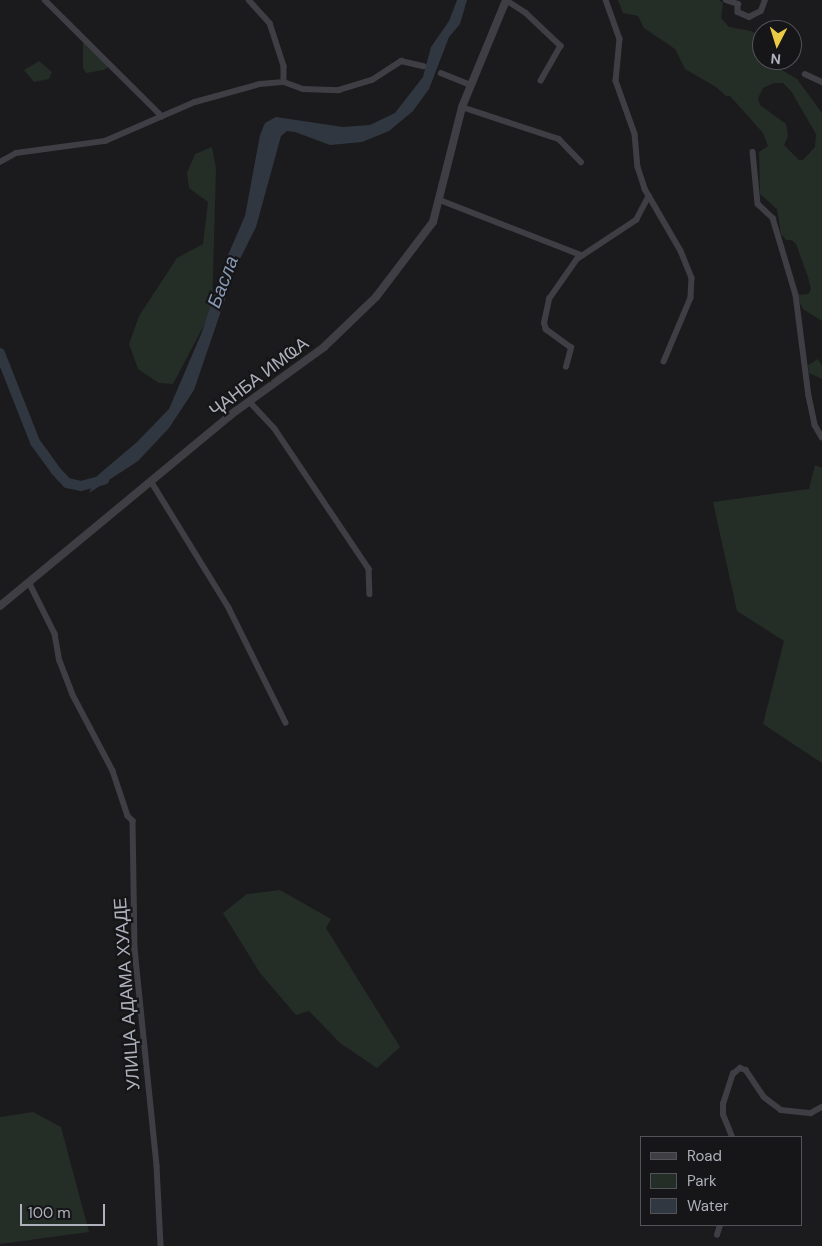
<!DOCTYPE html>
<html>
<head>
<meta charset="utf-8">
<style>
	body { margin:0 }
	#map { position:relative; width:822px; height:1246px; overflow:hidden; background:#1b1b1d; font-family:"DM Sans",sans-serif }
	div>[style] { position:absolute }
	.green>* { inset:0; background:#252d27 }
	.water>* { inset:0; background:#313741 }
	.river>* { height:10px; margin:-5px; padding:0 5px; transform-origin:5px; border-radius:5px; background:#313741 }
	.minor>* { height:5.5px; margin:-2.75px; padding:0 2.75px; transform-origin:2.75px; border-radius:2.75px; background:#3e3e44 }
	.tertiary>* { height:8px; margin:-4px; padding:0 4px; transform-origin:4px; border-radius:4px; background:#3e3e44 }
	span { translate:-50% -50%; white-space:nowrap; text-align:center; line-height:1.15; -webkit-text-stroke:4.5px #161618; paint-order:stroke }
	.street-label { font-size:18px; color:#aeb0bc }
	.water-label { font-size:19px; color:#8799b5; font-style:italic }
	.legend { position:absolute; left:640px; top:1136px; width:162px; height:90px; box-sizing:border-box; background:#161618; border:1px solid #53545a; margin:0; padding:6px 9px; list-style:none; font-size:15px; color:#aeb0bc }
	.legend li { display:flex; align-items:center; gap:10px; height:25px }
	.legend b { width:25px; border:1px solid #53545a }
	.north { position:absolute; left:752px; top:20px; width:50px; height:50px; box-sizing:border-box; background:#161618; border:1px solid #53545a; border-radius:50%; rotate:185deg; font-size:14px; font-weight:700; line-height:20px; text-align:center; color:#aeb0bc }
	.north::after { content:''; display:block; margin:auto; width:18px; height:22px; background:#ebca44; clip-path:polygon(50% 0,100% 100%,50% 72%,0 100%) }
	.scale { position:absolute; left:20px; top:1204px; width:85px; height:22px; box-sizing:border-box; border:2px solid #aeb0bc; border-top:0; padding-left:6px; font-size:15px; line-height:18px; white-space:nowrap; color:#aeb0bc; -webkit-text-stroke:4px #161618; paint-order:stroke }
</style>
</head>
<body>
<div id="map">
	<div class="green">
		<div style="clip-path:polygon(evenodd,618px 0,719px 0,723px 3px,721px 18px,729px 27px,751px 31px,762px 38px,762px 60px,775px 60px,780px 69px,797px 79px,822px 113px,822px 321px,803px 309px,800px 303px,798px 295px,808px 294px,811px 290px,808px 277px,796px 244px,792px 240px,786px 240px,781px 234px,777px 209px,760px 194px,759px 152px,768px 146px,763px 133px,730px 96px,726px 96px,716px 87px,685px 69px,675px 49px,644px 28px,638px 16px,623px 13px,618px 0,774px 83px,783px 83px,791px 91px,816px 134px,815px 147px,803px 160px,799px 160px,784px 145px,788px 136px,786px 124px,760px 105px,758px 98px,763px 88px,774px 83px)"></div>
		<div style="clip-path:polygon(83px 40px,111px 65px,104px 70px,86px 73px,83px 68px)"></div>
		<div style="clip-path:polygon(39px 61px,52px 72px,49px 79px,34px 82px,24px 70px)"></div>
		<div style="clip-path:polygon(212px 147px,216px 168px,212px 310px,173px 384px,159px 383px,138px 369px,129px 344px,139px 316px,177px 258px,203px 244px,208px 202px,189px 188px,187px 173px,195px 154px)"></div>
		<div style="clip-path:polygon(818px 359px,822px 366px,822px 379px,809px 373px,808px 365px)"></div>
		<div style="clip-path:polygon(815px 465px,822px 468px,822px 763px,763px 724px,784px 641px,737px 611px,713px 502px,809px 489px)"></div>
		<div style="clip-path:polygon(280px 890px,331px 919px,326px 928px,400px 1047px,377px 1068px,340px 1043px,309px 1011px,296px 1015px,260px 973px,223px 913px,247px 894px)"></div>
		<div style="clip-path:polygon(33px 1112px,61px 1127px,89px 1232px,0 1244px,0 1117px)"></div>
	</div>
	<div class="water">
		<div style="clip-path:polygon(457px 0,467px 0,460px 24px,449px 37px,429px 89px,413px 111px,389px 131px,362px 142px,330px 145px,295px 132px,287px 131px,281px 136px,256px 227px,236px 267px,194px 390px,169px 428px,138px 461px,89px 493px,97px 476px,137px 442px,169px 409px,202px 332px,225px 262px,245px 216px,260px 135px,265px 123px,276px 117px,343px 127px,370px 125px,395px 113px,423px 77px,431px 47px,449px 21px)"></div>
	</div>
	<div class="river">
		<div style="left:0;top:353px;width:96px;rotate:68.5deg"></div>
		<div style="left:35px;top:442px;width:34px;rotate:54deg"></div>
		<div style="left:55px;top:470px;width:18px;rotate:47deg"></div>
		<div style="left:67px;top:483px;width:14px;rotate:12deg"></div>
		<div style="left:81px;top:486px;width:24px;rotate:-15deg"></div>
	</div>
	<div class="minor">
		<div style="left:45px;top:0;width:165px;rotate:44.8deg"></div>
		<div style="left:249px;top:0;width:31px;rotate:48deg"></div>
		<div style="left:270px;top:23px;width:45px;rotate:72deg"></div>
		<div style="left:284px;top:66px;width:16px;rotate:90deg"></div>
		<div style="left:506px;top:0;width:24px;rotate:33deg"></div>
		<div style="left:526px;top:13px;width:48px;rotate:43.3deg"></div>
		<div style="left:561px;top:46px;width:40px;rotate:119.7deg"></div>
		<div style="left:606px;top:0;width:41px;rotate:70.3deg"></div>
		<div style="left:620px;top:39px;width:42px;rotate:95.4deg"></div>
		<div style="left:616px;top:81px;width:56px;rotate:70.3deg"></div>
		<div style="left:635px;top:134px;width:33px;rotate:85deg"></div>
		<div style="left:638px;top:167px;width:23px;rotate:72deg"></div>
		<div style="left:645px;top:189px;width:72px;rotate:59.9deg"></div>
		<div style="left:681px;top:251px;width:29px;rotate:68deg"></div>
		<div style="left:692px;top:278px;width:20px;rotate:93deg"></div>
		<div style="left:691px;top:298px;width:69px;rotate:112.9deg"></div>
		<div style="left:726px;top:0;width:13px;rotate:18deg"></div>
		<div style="left:738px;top:4px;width:8px;rotate:90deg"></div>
		<div style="left:738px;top:12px;width:12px;rotate:24deg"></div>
		<div style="left:749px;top:17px;width:13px;rotate:-27deg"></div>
		<div style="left:761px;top:11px;width:12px;rotate:-70deg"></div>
		<div style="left:441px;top:73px;width:32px;rotate:22deg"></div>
		<div style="left:805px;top:74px;width:19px;rotate:25deg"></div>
		<div style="left:462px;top:107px;width:102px;rotate:18.3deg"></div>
		<div style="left:559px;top:139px;width:32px;rotate:46deg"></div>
		<div style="left:753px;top:152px;width:52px;rotate:84.5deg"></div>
		<div style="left:758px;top:204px;width:21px;rotate:43deg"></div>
		<div style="left:773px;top:218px;width:80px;rotate:73.4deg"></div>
		<div style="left:796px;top:295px;width:102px;rotate:82.7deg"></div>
		<div style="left:809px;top:396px;width:30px;rotate:78deg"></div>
		<div style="left:815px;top:425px;width:14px;rotate:60deg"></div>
		<div style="left:0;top:162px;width:18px;rotate:-29deg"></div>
		<div style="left:16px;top:153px;width:90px;rotate:-7.7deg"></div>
		<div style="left:105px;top:141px;width:98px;rotate:-23.4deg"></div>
		<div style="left:195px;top:102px;width:67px;rotate:-15.5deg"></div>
		<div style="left:260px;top:84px;width:24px;rotate:-5deg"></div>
		<div style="left:284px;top:82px;width:20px;rotate:20deg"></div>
		<div style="left:303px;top:89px;width:36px;rotate:2deg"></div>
		<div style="left:339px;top:90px;width:34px;rotate:-17deg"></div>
		<div style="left:372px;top:80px;width:35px;rotate:-33deg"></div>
		<div style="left:401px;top:61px;width:23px;rotate:13deg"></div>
		<div style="left:440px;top:200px;width:151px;rotate:21.3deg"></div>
		<div style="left:566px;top:367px;width:20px;rotate:-75deg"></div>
		<div style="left:571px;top:348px;width:31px;rotate:-144deg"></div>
		<div style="left:546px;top:330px;width:7px;rotate:-106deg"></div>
		<div style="left:544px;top:323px;width:25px;rotate:-78deg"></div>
		<div style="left:549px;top:299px;width:49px;rotate:-55deg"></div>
		<div style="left:577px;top:259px;width:71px;rotate:-33.5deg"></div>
		<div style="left:636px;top:220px;width:27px;rotate:-62deg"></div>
		<div style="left:249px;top:401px;width:38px;rotate:47deg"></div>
		<div style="left:275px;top:429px;width:169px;rotate:56.1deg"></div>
		<div style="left:369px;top:569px;width:25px;rotate:88deg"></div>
		<div style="left:151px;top:481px;width:149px;rotate:58.4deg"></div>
		<div style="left:229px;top:608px;width:128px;rotate:63.6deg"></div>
		<div style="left:29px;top:582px;width:58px;rotate:63.4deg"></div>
		<div style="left:55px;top:634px;width:27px;rotate:80deg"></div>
		<div style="left:60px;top:661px;width:36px;rotate:69deg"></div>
		<div style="left:73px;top:695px;width:86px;rotate:62.2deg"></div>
		<div style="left:113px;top:771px;width:47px;rotate:71.6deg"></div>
		<div style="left:128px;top:816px;width:7px;rotate:45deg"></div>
		<div style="left:133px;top:821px;width:128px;rotate:89.1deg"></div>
		<div style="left:135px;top:949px;width:218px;rotate:84.2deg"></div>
		<div style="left:157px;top:1166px;width:80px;rotate:87.1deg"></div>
		<div style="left:732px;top:1137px;width:24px;rotate:-112deg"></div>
		<div style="left:723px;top:1115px;width:11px;rotate:-90deg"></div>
		<div style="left:723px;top:1104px;width:32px;rotate:-72deg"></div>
		<div style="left:733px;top:1074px;width:9px;rotate:-41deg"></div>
		<div style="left:740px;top:1068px;width:6px;rotate:18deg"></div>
		<div style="left:746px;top:1070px;width:32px;rotate:56deg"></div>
		<div style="left:764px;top:1097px;width:21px;rotate:37deg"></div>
		<div style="left:781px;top:1110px;width:30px;rotate:6deg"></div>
		<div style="left:811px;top:1113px;width:13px;rotate:-29deg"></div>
		<div style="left:717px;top:1235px;width:10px;rotate:-73deg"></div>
	</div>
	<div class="tertiary">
		<div style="left:0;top:606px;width:306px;rotate:-39.6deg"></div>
		<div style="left:236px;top:411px;width:109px;rotate:-36deg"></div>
		<div style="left:324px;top:347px;width:72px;rotate:-43.9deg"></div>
		<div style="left:376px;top:297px;width:94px;rotate:-52.8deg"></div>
		<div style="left:433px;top:222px;width:119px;rotate:-75.8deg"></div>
		<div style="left:462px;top:107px;width:116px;rotate:-67.6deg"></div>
	</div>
	<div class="street-label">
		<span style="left:259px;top:377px;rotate:-37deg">ҶАНБА ИМҨА</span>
		<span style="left:127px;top:994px;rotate:-94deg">УЛИЦА АДАМА ХУАДЕ</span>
	</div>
	<div class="water-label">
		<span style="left:223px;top:282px;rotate:-69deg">Басла</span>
	</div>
	<ul class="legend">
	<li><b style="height:6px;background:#3e3e44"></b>Road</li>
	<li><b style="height:14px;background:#252d27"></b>Park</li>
	<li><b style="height:14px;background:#313741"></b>Water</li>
	</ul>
	<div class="north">N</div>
	<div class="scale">100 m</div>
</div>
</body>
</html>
